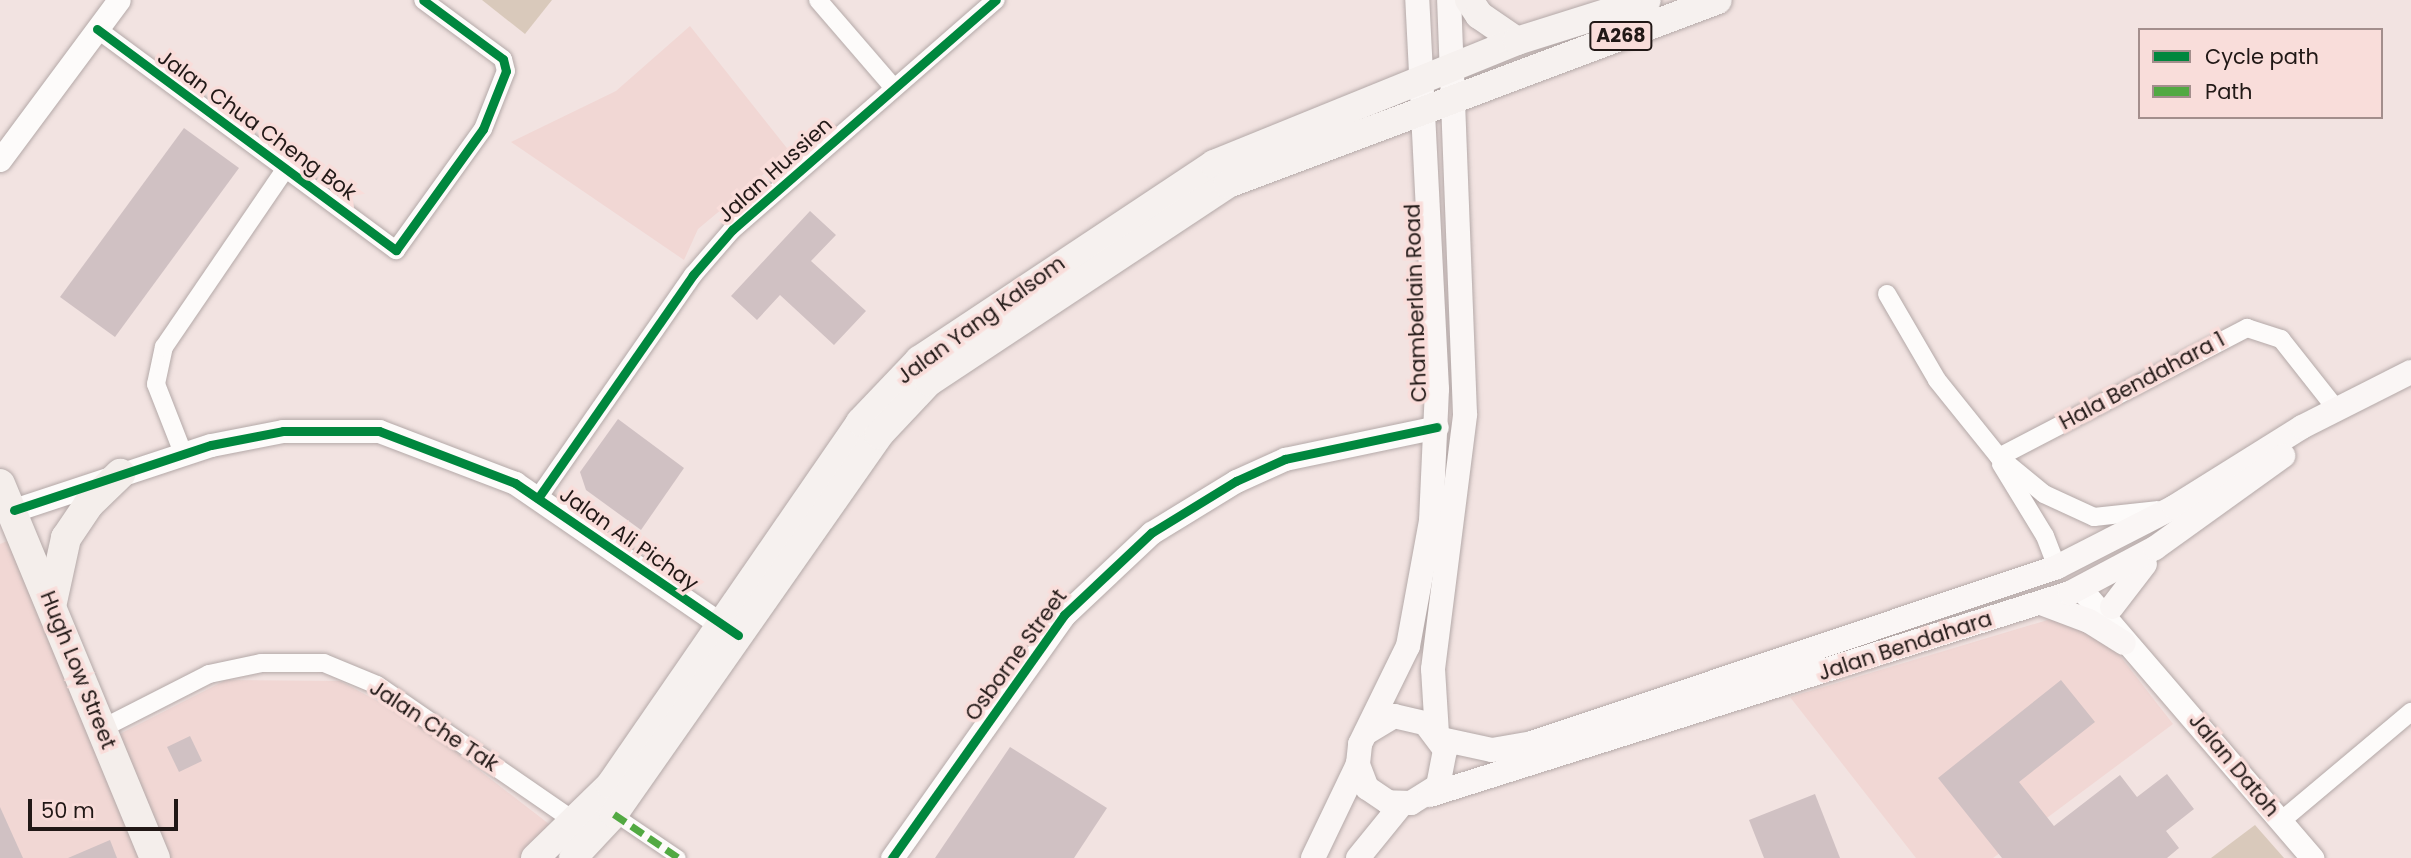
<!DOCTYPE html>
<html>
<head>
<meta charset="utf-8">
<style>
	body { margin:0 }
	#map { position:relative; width:2411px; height:858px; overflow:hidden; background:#f2e3e1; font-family:Poppins,sans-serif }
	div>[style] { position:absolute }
	.built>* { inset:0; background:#f1d7d4 }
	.green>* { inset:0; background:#d9c9bb }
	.building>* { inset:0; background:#d0c1c3 }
	.roads { filter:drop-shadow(0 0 2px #b4a9a8) drop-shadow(0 0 2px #b4a9a8) }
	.pedestrian>* { height:14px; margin:-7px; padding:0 7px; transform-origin:7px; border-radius:7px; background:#fdfbfa }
	.minor>* { height:18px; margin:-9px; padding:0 9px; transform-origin:9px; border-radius:9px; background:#fdfbfa }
	.tertiary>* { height:23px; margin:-11.5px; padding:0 11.5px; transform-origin:11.5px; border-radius:11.5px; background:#fdfbfa }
	.secondary>* { height:24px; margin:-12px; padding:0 12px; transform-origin:12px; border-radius:12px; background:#faf6f5 }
	.primary>* { height:28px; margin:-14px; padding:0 14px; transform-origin:14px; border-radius:14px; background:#f6f1ef }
	.trunk>* { height:30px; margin:-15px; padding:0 15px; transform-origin:15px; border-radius:15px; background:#f4eeeb }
	.quiet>* { height:7px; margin-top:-3.5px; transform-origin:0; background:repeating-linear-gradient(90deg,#52a942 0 14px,transparent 0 21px) }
	.cycleway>* { height:9px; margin:-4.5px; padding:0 4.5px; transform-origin:4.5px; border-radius:4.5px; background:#00873e }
	span { translate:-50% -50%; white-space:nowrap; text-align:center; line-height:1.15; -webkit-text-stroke:7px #f9ddda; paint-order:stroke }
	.shield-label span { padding:2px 5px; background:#f9ddda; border:2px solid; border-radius:5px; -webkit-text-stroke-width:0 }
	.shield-label { font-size:19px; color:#211816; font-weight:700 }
	.street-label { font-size:21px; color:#211816 }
	.legend { position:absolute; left:2138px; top:28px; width:245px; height:91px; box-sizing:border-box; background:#f9ddda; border:2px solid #a38e8c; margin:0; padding:9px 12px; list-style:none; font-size:21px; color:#211816 }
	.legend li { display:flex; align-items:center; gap:14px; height:35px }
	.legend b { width:35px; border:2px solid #a38e8c }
	.scale { position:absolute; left:28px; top:799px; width:150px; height:32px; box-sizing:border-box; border:4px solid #211816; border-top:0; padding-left:9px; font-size:21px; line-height:24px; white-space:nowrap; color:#211816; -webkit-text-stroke:5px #f9ddda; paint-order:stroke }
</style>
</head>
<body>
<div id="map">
	<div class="built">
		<div style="clip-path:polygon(690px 26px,790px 152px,698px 229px,684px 260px,511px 142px,616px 91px)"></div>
		<div style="clip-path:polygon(12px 539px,106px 741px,226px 680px,340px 681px,417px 722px,567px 838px,547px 858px,0 858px,0 544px)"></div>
		<div style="clip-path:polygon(2051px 619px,2110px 643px,2173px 724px,1993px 858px,1916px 858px,1790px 697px)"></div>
	</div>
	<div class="green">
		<div style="clip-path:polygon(482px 0,552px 0,525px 34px)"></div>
		<div style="clip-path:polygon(2255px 825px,2284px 858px,2211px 858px)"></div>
	</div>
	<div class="building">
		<div style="clip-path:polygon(184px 128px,239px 168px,115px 337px,60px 297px)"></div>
		<div style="clip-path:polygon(810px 211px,836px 235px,811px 261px,866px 311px,834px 345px,780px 295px,757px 320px,731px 296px)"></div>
		<div style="clip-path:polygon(618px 419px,684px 468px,641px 530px,586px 490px,580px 472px)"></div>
		<div style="clip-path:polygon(2061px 680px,2095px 722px,2019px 782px,2054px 826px,2120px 775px,2137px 797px,2167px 774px,2194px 809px,2166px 831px,2179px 848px,2167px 858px,2002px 858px,1938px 778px)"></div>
		<div style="clip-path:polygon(190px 736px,202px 761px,179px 772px,167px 747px)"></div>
		<div style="clip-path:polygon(1010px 747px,1107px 808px,1074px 858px,935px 858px)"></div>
		<div style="clip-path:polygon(1815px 794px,1840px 858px,1764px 858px,1749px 820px)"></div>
		<div style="clip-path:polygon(0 807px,23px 858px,0 858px)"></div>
		<div style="clip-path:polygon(110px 840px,117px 858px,68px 858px)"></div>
	</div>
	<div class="roads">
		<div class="pedestrian">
			<div style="left:614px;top:814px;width:78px;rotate:34.1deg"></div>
		</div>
		<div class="minor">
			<div style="left:818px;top:0;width:116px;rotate:49.2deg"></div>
			<div style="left:97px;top:29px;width:372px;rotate:36.5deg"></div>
			<div style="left:396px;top:250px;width:149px;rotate:-54.3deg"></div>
			<div style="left:483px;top:129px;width:62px;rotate:-68.4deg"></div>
			<div style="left:506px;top:71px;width:12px;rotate:-104deg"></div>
			<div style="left:503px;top:59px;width:99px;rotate:-143.6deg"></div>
			<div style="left:1887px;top:294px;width:99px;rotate:59.8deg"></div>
			<div style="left:1937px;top:380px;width:99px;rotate:51.2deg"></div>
			<div style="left:1999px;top:457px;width:58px;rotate:39.4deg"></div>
			<div style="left:2044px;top:494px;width:55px;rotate:24.7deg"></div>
			<div style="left:2094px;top:517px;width:63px;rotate:-6.3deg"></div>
			<div style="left:183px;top:453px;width:74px;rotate:-111.4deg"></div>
			<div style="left:156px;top:384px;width:38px;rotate:-78deg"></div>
			<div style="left:164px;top:347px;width:217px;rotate:-55.7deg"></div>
			<div style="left:1999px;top:457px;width:280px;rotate:-27.5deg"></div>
			<div style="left:2247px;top:328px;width:36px;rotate:18deg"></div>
			<div style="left:2281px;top:339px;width:90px;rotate:51.7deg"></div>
			<div style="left:2001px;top:464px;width:84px;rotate:58.6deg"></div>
			<div style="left:2045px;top:536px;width:33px;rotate:69deg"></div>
			<div style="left:538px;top:498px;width:272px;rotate:-55.2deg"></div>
			<div style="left:693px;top:275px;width:60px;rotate:-49.1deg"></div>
			<div style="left:732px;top:230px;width:350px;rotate:-41.1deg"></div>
			<div style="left:103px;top:728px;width:119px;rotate:-27deg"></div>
			<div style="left:209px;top:674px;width:53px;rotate:-11.9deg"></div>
			<div style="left:261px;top:663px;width:63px"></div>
			<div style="left:324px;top:663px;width:57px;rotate:22.5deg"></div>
			<div style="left:377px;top:685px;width:247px;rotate:34.6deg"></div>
			<div style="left:2281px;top:821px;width:170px;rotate:-40deg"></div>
		</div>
		<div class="tertiary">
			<div style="left:0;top:160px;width:199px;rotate:-53.4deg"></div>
			<div style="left:14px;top:510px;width:207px;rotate:-18.3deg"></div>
			<div style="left:211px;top:445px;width:73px;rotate:-11deg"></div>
			<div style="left:283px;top:431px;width:96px"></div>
			<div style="left:379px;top:431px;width:146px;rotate:20.9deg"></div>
			<div style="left:515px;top:483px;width:267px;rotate:34.5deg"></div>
			<div style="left:2081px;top:589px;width:355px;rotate:49.3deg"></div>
			<div style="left:892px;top:858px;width:298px;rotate:-54.7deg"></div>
			<div style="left:1064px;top:615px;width:120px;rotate:-43.3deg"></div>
			<div style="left:1151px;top:533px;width:100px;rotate:-31.5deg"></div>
			<div style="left:1236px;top:481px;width:54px;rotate:-24.2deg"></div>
			<div style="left:1285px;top:459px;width:155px;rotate:-11.9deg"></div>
		</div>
		<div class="secondary">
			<div style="left:2041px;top:603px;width:51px;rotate:20.6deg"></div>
			<div style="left:2089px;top:621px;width:41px;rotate:32.2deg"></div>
			<div style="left:2112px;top:607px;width:54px;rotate:-52.5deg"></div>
			<div style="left:1366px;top:733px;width:33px;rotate:-31deg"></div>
			<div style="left:1394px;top:716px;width:32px;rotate:13deg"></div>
			<div style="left:1425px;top:723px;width:34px;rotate:53deg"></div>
			<div style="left:1445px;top:750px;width:37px;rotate:101deg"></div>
			<div style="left:1438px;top:786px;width:32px;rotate:148deg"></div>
			<div style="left:1411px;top:803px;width:23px;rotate:-178deg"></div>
			<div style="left:1388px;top:802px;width:25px;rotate:-146deg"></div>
			<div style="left:1367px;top:788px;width:26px;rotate:-111deg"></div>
			<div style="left:1358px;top:764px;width:20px;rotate:-84deg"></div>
			<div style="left:1360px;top:744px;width:109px;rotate:-63.9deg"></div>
			<div style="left:1408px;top:646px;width:127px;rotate:-79.6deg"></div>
			<div style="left:1431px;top:521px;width:132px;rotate:-87.4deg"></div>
			<div style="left:1437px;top:389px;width:390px;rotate:-92.9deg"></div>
			<div style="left:1437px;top:734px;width:65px;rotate:-93.5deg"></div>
			<div style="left:1433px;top:669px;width:257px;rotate:-82.8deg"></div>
			<div style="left:1465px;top:414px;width:414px;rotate:-92.2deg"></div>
			<div style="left:1441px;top:739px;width:52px;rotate:12.2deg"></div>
			<div style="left:1492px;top:750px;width:41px;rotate:-9.9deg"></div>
			<div style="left:1532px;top:743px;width:554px;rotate:-18.53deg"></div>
			<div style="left:2057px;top:567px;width:131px;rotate:-27.1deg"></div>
			<div style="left:2174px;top:507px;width:151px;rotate:-32deg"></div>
			<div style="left:2302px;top:427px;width:122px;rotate:-26.8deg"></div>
			<div style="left:1430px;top:795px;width:671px;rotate:-17.52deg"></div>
			<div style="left:2070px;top:593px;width:96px;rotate:-27.9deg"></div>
			<div style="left:2155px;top:548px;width:158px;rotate:-35.7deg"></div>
			<div style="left:1313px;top:858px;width:104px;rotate:-64.4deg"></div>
			<div style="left:1358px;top:858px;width:68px;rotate:-50.9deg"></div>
		</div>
		<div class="primary">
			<div style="left:1469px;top:0;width:18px;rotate:56deg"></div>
			<div style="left:1479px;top:15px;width:46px;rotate:34.4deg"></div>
			<div style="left:535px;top:858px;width:105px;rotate:-44.2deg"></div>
			<div style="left:610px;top:785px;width:441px;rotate:-55.4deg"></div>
			<div style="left:860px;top:422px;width:86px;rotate:-46.4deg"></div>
			<div style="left:919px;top:360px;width:354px;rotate:-33.6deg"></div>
			<div style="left:1214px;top:164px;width:327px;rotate:-22.1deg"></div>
			<div style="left:1517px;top:41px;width:136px;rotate:-17.5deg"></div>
			<div style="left:573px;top:858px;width:60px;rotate:-47deg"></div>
			<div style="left:614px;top:814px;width:462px;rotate:-55deg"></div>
			<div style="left:879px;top:435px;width:73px;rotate:-46.7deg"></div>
			<div style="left:929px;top:382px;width:359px;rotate:-33.5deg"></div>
			<div style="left:1228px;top:184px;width:523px;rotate:-20.58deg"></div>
		</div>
		<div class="trunk">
			<div style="left:0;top:484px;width:405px;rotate:67.5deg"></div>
			<div style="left:52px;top:602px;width:66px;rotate:-77.7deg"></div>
			<div style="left:66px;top:538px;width:40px;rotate:-56deg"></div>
			<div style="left:88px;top:505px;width:45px;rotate:-44.1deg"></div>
		</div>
	</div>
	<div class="quiet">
		<div style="left:614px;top:814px;width:78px;rotate:34.1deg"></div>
	</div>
	<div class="cycleway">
		<div style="left:97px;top:29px;width:372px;rotate:36.5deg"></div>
		<div style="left:396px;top:250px;width:149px;rotate:-54.3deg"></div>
		<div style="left:483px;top:129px;width:62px;rotate:-68.4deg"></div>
		<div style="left:506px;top:71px;width:12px;rotate:-104deg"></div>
		<div style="left:503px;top:59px;width:99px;rotate:-143.6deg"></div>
		<div style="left:538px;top:498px;width:272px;rotate:-55.2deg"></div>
		<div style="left:693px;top:275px;width:60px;rotate:-49.1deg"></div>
		<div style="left:732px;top:230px;width:350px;rotate:-41.1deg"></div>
		<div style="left:14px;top:510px;width:207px;rotate:-18.3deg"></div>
		<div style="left:211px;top:445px;width:73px;rotate:-11deg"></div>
		<div style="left:283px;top:431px;width:96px"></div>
		<div style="left:379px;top:431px;width:146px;rotate:20.9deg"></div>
		<div style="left:515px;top:483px;width:270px;rotate:34.3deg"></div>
		<div style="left:892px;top:858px;width:298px;rotate:-54.7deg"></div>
		<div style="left:1064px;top:615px;width:120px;rotate:-43.3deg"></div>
		<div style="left:1151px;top:533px;width:100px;rotate:-31.5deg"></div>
		<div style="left:1236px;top:481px;width:54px;rotate:-24.2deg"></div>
		<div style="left:1285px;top:459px;width:155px;rotate:-11.9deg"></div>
	</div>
	<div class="shield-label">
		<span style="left:1621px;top:36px">A268</span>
	</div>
	<div class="street-label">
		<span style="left:257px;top:125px;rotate:36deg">Jalan Chua Cheng Bok</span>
		<span style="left:775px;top:170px;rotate:-42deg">Jalan Hussien</span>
		<span style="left:1416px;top:303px;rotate:-92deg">Chamberlain Road</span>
		<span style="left:981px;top:320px;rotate:-36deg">Jalan Yang Kalsom</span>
		<span style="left:2142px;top:381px;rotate:-28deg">Hala Bendahara 1</span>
		<span style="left:629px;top:539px;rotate:35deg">Jalan Ali Pichay</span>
		<span style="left:1905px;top:646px;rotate:-18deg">Jalan Bendahara</span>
		<span style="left:1016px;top:655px;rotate:-54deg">Osborne Street</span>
		<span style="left:78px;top:670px;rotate:68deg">Hugh Low Street</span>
		<span style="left:434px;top:726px;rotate:33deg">Jalan Che Tak</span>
		<span style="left:2234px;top:765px;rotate:50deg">Jalan Datoh</span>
	</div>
	<ul class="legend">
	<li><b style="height:9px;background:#00873e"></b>Cycle path</li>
	<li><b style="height:9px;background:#52a942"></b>Path</li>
	</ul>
	<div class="scale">50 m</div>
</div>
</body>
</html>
